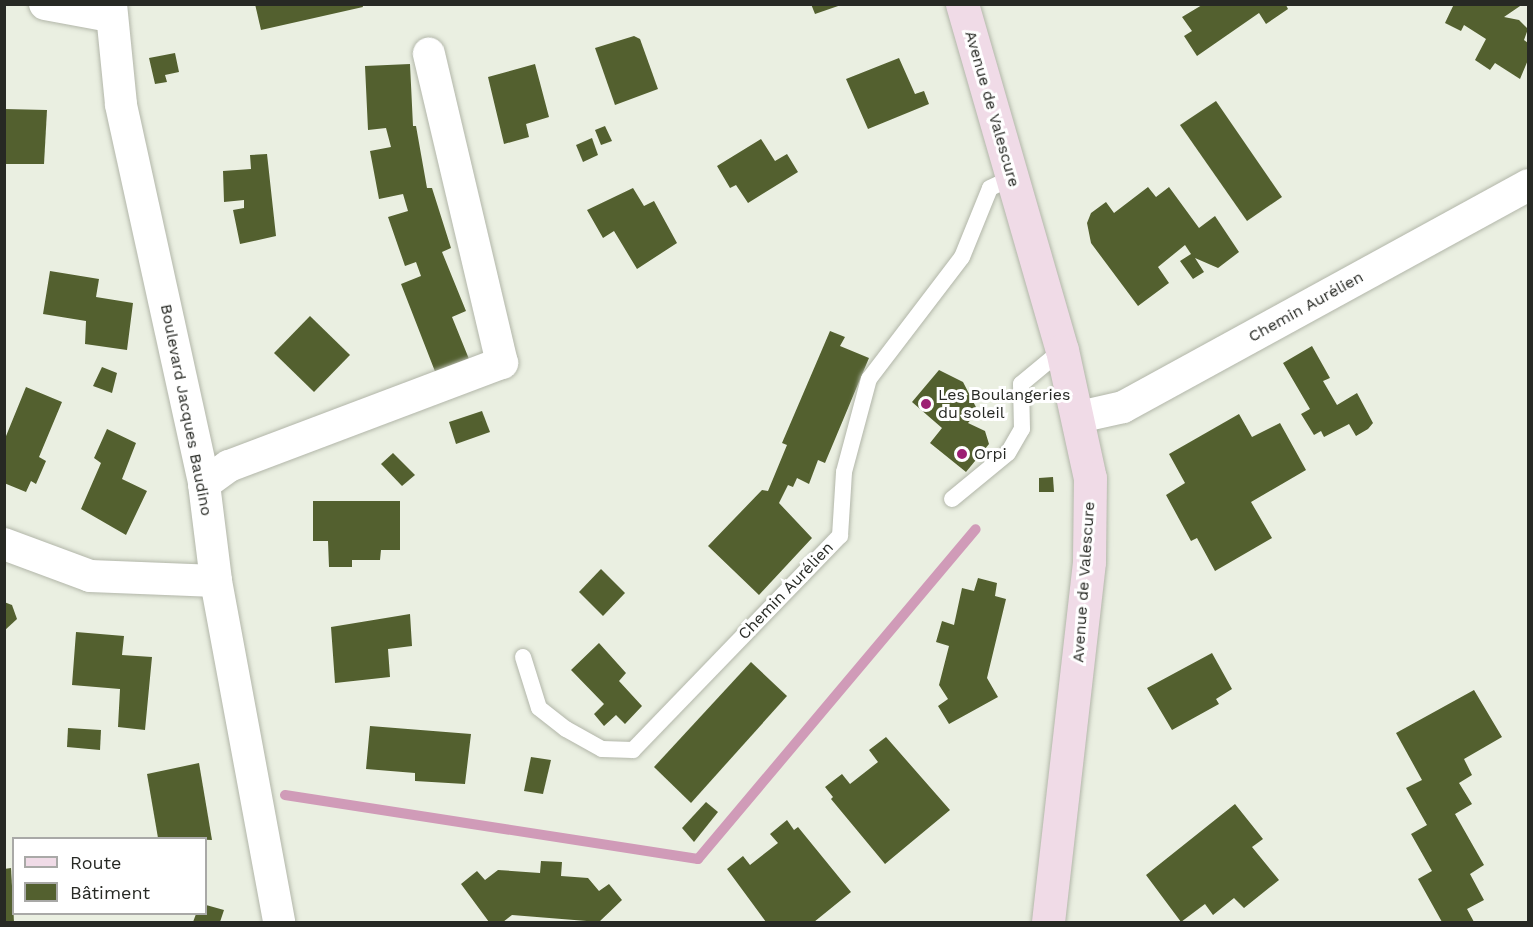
<!DOCTYPE html>
<html>
<head>
<meta charset="utf-8">
<style>
	body { margin:0 }
	#map { position:relative; width:1533px; height:927px; overflow:hidden; background:#eaefe1; font-family:"Work Sans",sans-serif }
	div>[style] { position:absolute }
	.stream>* { height:10px; margin:-5px; padding:0 5px; transform-origin:5px; border-radius:5px; background:#d09bb8 }
	.building>* { inset:0; background:#53602f }
	.roads { filter:drop-shadow(0 0 2px #b2b6a9) drop-shadow(0 0 2px #b2b6a9) }
	.lane>* { height:16px; margin:-8px; padding:0 8px; transform-origin:8px; border-radius:8px; background:#fff }
	.street>* { height:32px; margin:-16px; padding:0 16px; transform-origin:16px; border-radius:16px; background:#fff }
	.secondary>* { height:33px; margin:-16.5px; padding:0 16.5px; transform-origin:16.5px; border-radius:16.5px; background:#f0dbe7 }
	.dots>* { width:16px; height:16px; translate:-50% -50%; box-sizing:border-box; border:3px solid #fff; border-radius:50% }
	span { translate:-50% -50%; white-space:nowrap; text-align:center; line-height:1.15; -webkit-text-stroke:6px #fff; paint-order:stroke }
	.street-label { font-size:16px; color:#272924 }
	.poi-label { font-size:16px; color:#272924 }
	.left { translate:0 -50%; text-align:left }
	.frame { position:absolute; inset:0; border:6px solid #272924; pointer-events:none }
	.legend { position:absolute; left:12px; top:837px; width:195px; height:78px; box-sizing:border-box; background:#fff; border:2px solid #a9a9a7; margin:0; padding:8px 10px; list-style:none; font-size:18px; color:#272924 }
	.legend li { display:flex; align-items:center; gap:12px; height:30px }
	.legend b { width:30px; border:2px solid #a9a9a7 }
</style>
</head>
<body>
<div id="map">
	<div class="stream">
		<div style="left:285px;top:795px;width:418px;rotate:8.8deg"></div>
		<div style="left:698px;top:859px;width:431px;rotate:-49.9deg"></div>
	</div>
	<div class="building">
		<div style="clip-path:polygon(255px 4px,362px 4px,363px 7px,261px 30px)"></div>
		<div style="clip-path:polygon(811px 4px,841px 4px,841px 5px,815px 14px)"></div>
		<div style="clip-path:polygon(1454px 4px,1523px 4px,1504px 17px,1519px 20px,1528px 29px,1524px 40px,1528px 43px,1528px 60px,1520px 79px,1495px 63px,1490px 70px,1475px 60px,1486px 39px,1464px 25px,1461px 31px,1445px 23px)"></div>
		<div style="clip-path:polygon(1202px 5px,1286px 5px,1288px 9px,1266px 24px,1259px 13px,1197px 56px,1184px 36px,1192px 31px,1182px 17px)"></div>
		<div style="clip-path:polygon(634px 36px,640px 39px,658px 89px,615px 105px,595px 48px)"></div>
		<div style="clip-path:polygon(175px 53px,179px 72px,165px 75px,167px 82px,155px 84px,149px 58px)"></div>
		<div style="clip-path:polygon(899px 58px,915px 94px,924px 91px,929px 104px,868px 129px,846px 79px)"></div>
		<div style="clip-path:polygon(410px 64px,413px 126px,416px 126px,427px 188px,432px 188px,451px 248px,442px 252px,466px 311px,452px 317px,469px 359px,436px 374px,401px 284px,421px 276px,416px 262px,405px 266px,388px 217px,408px 211px,403px 194px,379px 199px,370px 151px,391px 147px,386px 128px,368px 130px,365px 66px)"></div>
		<div style="clip-path:polygon(535px 64px,549px 117px,526px 124px,529px 137px,504px 144px,488px 77px)"></div>
		<div style="clip-path:polygon(1216px 101px,1282px 197px,1247px 221px,1180px 125px)"></div>
		<div style="clip-path:polygon(4px 109px,47px 110px,44px 164px,4px 164px)"></div>
		<div style="clip-path:polygon(605px 126px,612px 141px,601px 145px,595px 130px)"></div>
		<div style="clip-path:polygon(592px 138px,598px 155px,583px 162px,576px 145px)"></div>
		<div style="clip-path:polygon(761px 139px,775px 161px,787px 154px,798px 172px,748px 203px,736px 185px,730px 188px,717px 166px)"></div>
		<div style="clip-path:polygon(267px 154px,276px 236px,240px 244px,233px 210px,244px 208px,244px 200px,224px 202px,223px 171px,251px 169px,250px 155px)"></div>
		<div style="clip-path:polygon(1148px 187px,1156px 197px,1169px 187px,1199px 228px,1215px 216px,1239px 252px,1218px 268px,1195px 258px,1204px 272px,1193px 279px,1180px 261px,1191px 254px,1185px 245px,1158px 267px,1169px 283px,1138px 306px,1091px 243px,1087px 223px,1091px 213px,1106px 202px,1114px 213px)"></div>
		<div style="clip-path:polygon(633px 188px,644px 206px,654px 201px,677px 243px,637px 269px,614px 231px,603px 238px,587px 210px)"></div>
		<div style="clip-path:polygon(50px 271px,99px 279px,96px 297px,133px 303px,127px 350px,85px 344px,86px 321px,43px 314px)"></div>
		<div style="clip-path:polygon(310px 316px,350px 355px,314px 392px,274px 353px)"></div>
		<div style="clip-path:polygon(830px 331px,845px 337px,840px 346px,869px 358px,825px 463px,818px 460px,809px 484px,797px 478px,793px 487px,788px 485px,779px 503px,812px 538px,759px 595px,708px 546px,762px 490px,768px 491px,787px 445px,782px 443px)"></div>
		<div style="clip-path:polygon(1312px 346px,1330px 378px,1323px 381px,1337px 405px,1357px 393px,1373px 423px,1368px 429px,1356px 436px,1349px 424px,1324px 437px,1321px 431px,1314px 435px,1301px 414px,1310px 409px,1283px 363px)"></div>
		<div style="clip-path:polygon(102px 367px,117px 373px,112px 393px,93px 386px)"></div>
		<div style="clip-path:polygon(939px 370px,963px 382px,978px 411px,968px 423px,985px 431px,989px 444px,966px 472px,930px 443px,942px 428px,912px 402px)"></div>
		<div style="clip-path:polygon(26px 387px,62px 402px,39px 457px,46px 461px,36px 484px,31px 481px,26px 492px,4px 483px,4px 441px)"></div>
		<div style="clip-path:polygon(482px 411px,490px 432px,456px 444px,449px 422px)"></div>
		<div style="clip-path:polygon(1239px 414px,1252px 437px,1280px 423px,1306px 470px,1251px 502px,1272px 538px,1215px 571px,1197px 538px,1191px 541px,1166px 495px,1185px 483px,1169px 454px)"></div>
		<div style="clip-path:polygon(107px 429px,136px 443px,122px 479px,147px 491px,126px 535px,81px 509px,101px 463px,94px 458px)"></div>
		<div style="clip-path:polygon(393px 453px,415px 475px,402px 486px,381px 464px)"></div>
		<div style="clip-path:polygon(1053px 477px,1054px 492px,1039px 492px,1039px 478px)"></div>
		<div style="clip-path:polygon(313px 501px,400px 501px,400px 550px,381px 550px,380px 560px,352px 560px,352px 567px,329px 567px,328px 541px,313px 541px)"></div>
		<div style="clip-path:polygon(601px 569px,625px 593px,603px 616px,579px 592px)"></div>
		<div style="clip-path:polygon(978px 578px,997px 583px,995px 596px,1006px 599px,987px 678px,998px 697px,949px 724px,938px 706px,948px 699px,939px 685px,949px 646px,936px 642px,942px 621px,954px 625px,962px 588px,974px 591px)"></div>
		<div style="clip-path:polygon(4px 602px,12px 605px,17px 619px,4px 631px)"></div>
		<div style="clip-path:polygon(410px 614px,412px 646px,388px 649px,390px 677px,335px 683px,331px 627px)"></div>
		<div style="clip-path:polygon(76px 632px,124px 636px,122px 655px,152px 657px,145px 730px,118px 727px,120px 689px,72px 685px)"></div>
		<div style="clip-path:polygon(599px 643px,626px 673px,619px 681px,642px 706px,625px 724px,616px 715px,604px 726px,594px 714px,604px 704px,571px 670px)"></div>
		<div style="clip-path:polygon(1212px 653px,1232px 689px,1216px 699px,1219px 704px,1172px 730px,1147px 688px)"></div>
		<div style="clip-path:polygon(751px 662px,787px 696px,691px 803px,654px 767px)"></div>
		<div style="clip-path:polygon(1474px 690px,1502px 737px,1464px 759px,1472px 775px,1459px 783px,1472px 804px,1455px 814px,1484px 865px,1470px 874px,1484px 900px,1467px 909px,1474px 922px,1442px 922px,1418px 879px,1432px 871px,1411px 834px,1427px 825px,1406px 788px,1422px 780px,1396px 733px)"></div>
		<div style="clip-path:polygon(370px 726px,471px 734px,465px 784px,415px 781px,415px 773px,366px 769px)"></div>
		<div style="clip-path:polygon(68px 728px,101px 730px,100px 750px,67px 747px)"></div>
		<div style="clip-path:polygon(886px 737px,950px 810px,885px 864px,831px 799px,833px 797px,825px 787px,842px 774px,850px 784px,878px 762px,869px 750px)"></div>
		<div style="clip-path:polygon(531px 757px,551px 760px,543px 794px,524px 791px)"></div>
		<div style="clip-path:polygon(199px 763px,212px 840px,158px 838px,147px 774px)"></div>
		<div style="clip-path:polygon(706px 802px,718px 812px,694px 842px,682px 828px)"></div>
		<div style="clip-path:polygon(1235px 804px,1263px 839px,1252px 847px,1279px 880px,1244px 908px,1234px 898px,1213px 915px,1205px 904px,1181px 922px,1146px 875px)"></div>
		<div style="clip-path:polygon(787px 820px,794px 830px,798px 827px,851px 892px,814px 922px,766px 922px,727px 869px,743px 856px,750px 865px,778px 843px,770px 834px)"></div>
		<div style="clip-path:polygon(541px 861px,562px 862px,561px 876px,588px 878px,599px 891px,609px 884px,622px 900px,599px 922px,512px 915px,503px 922px,489px 922px,461px 884px,477px 871px,485px 880px,498px 870px,540px 873px)"></div>
		<div style="clip-path:polygon(11px 868px,14px 922px,4px 922px,4px 869px)"></div>
		<div style="clip-path:polygon(206px 905px,224px 910px,220px 922px,193px 922px,196px 914px,206px 914px)"></div>
	</div>
	<div class="roads">
		<div class="lane">
			<div style="left:952px;top:499px;width:72px;rotate:-39.4deg"></div>
			<div style="left:1008px;top:453px;width:28px;rotate:-60deg"></div>
			<div style="left:1022px;top:429px;width:45px;rotate:-91.3deg"></div>
			<div style="left:1021px;top:384px;width:53px;rotate:-39.7deg"></div>
			<div style="left:523px;top:657px;width:53px;rotate:72.6deg"></div>
			<div style="left:539px;top:708px;width:34px;rotate:38deg"></div>
			<div style="left:566px;top:729px;width:41px;rotate:29.1deg"></div>
			<div style="left:602px;top:749px;width:31px;rotate:2deg"></div>
			<div style="left:633px;top:750px;width:298px;rotate:-46deg"></div>
			<div style="left:840px;top:536px;width:64px;rotate:-86.4deg"></div>
			<div style="left:844px;top:472px;width:96px;rotate:-75deg"></div>
			<div style="left:869px;top:379px;width:153px;rotate:-52.7deg"></div>
			<div style="left:962px;top:257px;width:74px;rotate:-67.9deg"></div>
			<div style="left:990px;top:188px;width:23px;rotate:-25deg"></div>
		</div>
		<div class="street">
			<div style="left:45px;top:4px;width:66px;rotate:10.5deg"></div>
			<div style="left:111px;top:4px;width:101px;rotate:84.3deg"></div>
			<div style="left:121px;top:105px;width:388px;rotate:77.6deg"></div>
			<div style="left:204px;top:484px;width:98px;rotate:82.9deg"></div>
			<div style="left:216px;top:581px;width:347px;rotate:79.5deg"></div>
			<div style="left:1079px;top:417px;width:45px;rotate:-12.8deg"></div>
			<div style="left:1123px;top:407px;width:462px;rotate:-28.7deg"></div>
			<div style="left:204px;top:484px;width:31px;rotate:-36deg"></div>
			<div style="left:229px;top:466px;width:292px;rotate:-20.7deg"></div>
			<div style="left:502px;top:363px;width:318px;rotate:-103.3deg"></div>
			<div style="left:4px;top:544px;width:92px;rotate:20.4deg"></div>
			<div style="left:90px;top:576px;width:126px;rotate:2.3deg"></div>
		</div>
		<div class="secondary">
			<div style="left:962px;top:4px;width:360px;rotate:73.9deg"></div>
			<div style="left:1062px;top:350px;width:131px;rotate:77.7deg"></div>
			<div style="left:1090px;top:478px;width:84px;rotate:90.7deg"></div>
			<div style="left:1089px;top:562px;width:362px;rotate:96.5deg"></div>
		</div>
	</div>
	<div class="dots">
		<div style="left:926px;top:404px;background:#9d1f74"></div>
		<div style="left:962px;top:454px;background:#9d1f74"></div>
	</div>
	<div class="street-label">
		<span style="left:992px;top:109px;rotate:74deg">Avenue de Valescure</span>
		<span style="left:1306px;top:307px;rotate:-29deg">Chemin Aurélien</span>
		<span style="left:186px;top:410px;rotate:79deg">Boulevard Jacques Baudino</span>
		<span style="left:1084px;top:582px;rotate:-86deg">Avenue de Valescure</span>
		<span style="left:786px;top:591px;rotate:-46deg">Chemin Aurélien</span>
	</div>
	<div class="poi-label">
		<span class="left" style="left:938px;top:404px">Les Boulangeries<br>du soleil</span>
		<span class="left" style="left:974px;top:454px">Orpi</span>
	</div>
	<div class="frame"></div>
	<ul class="legend">
	<li><b style="height:8px;background:#f0dbe7"></b>Route</li>
	<li><b style="height:16px;background:#53602f"></b>Bâtiment</li>
	</ul>
</div>
</body>
</html>
